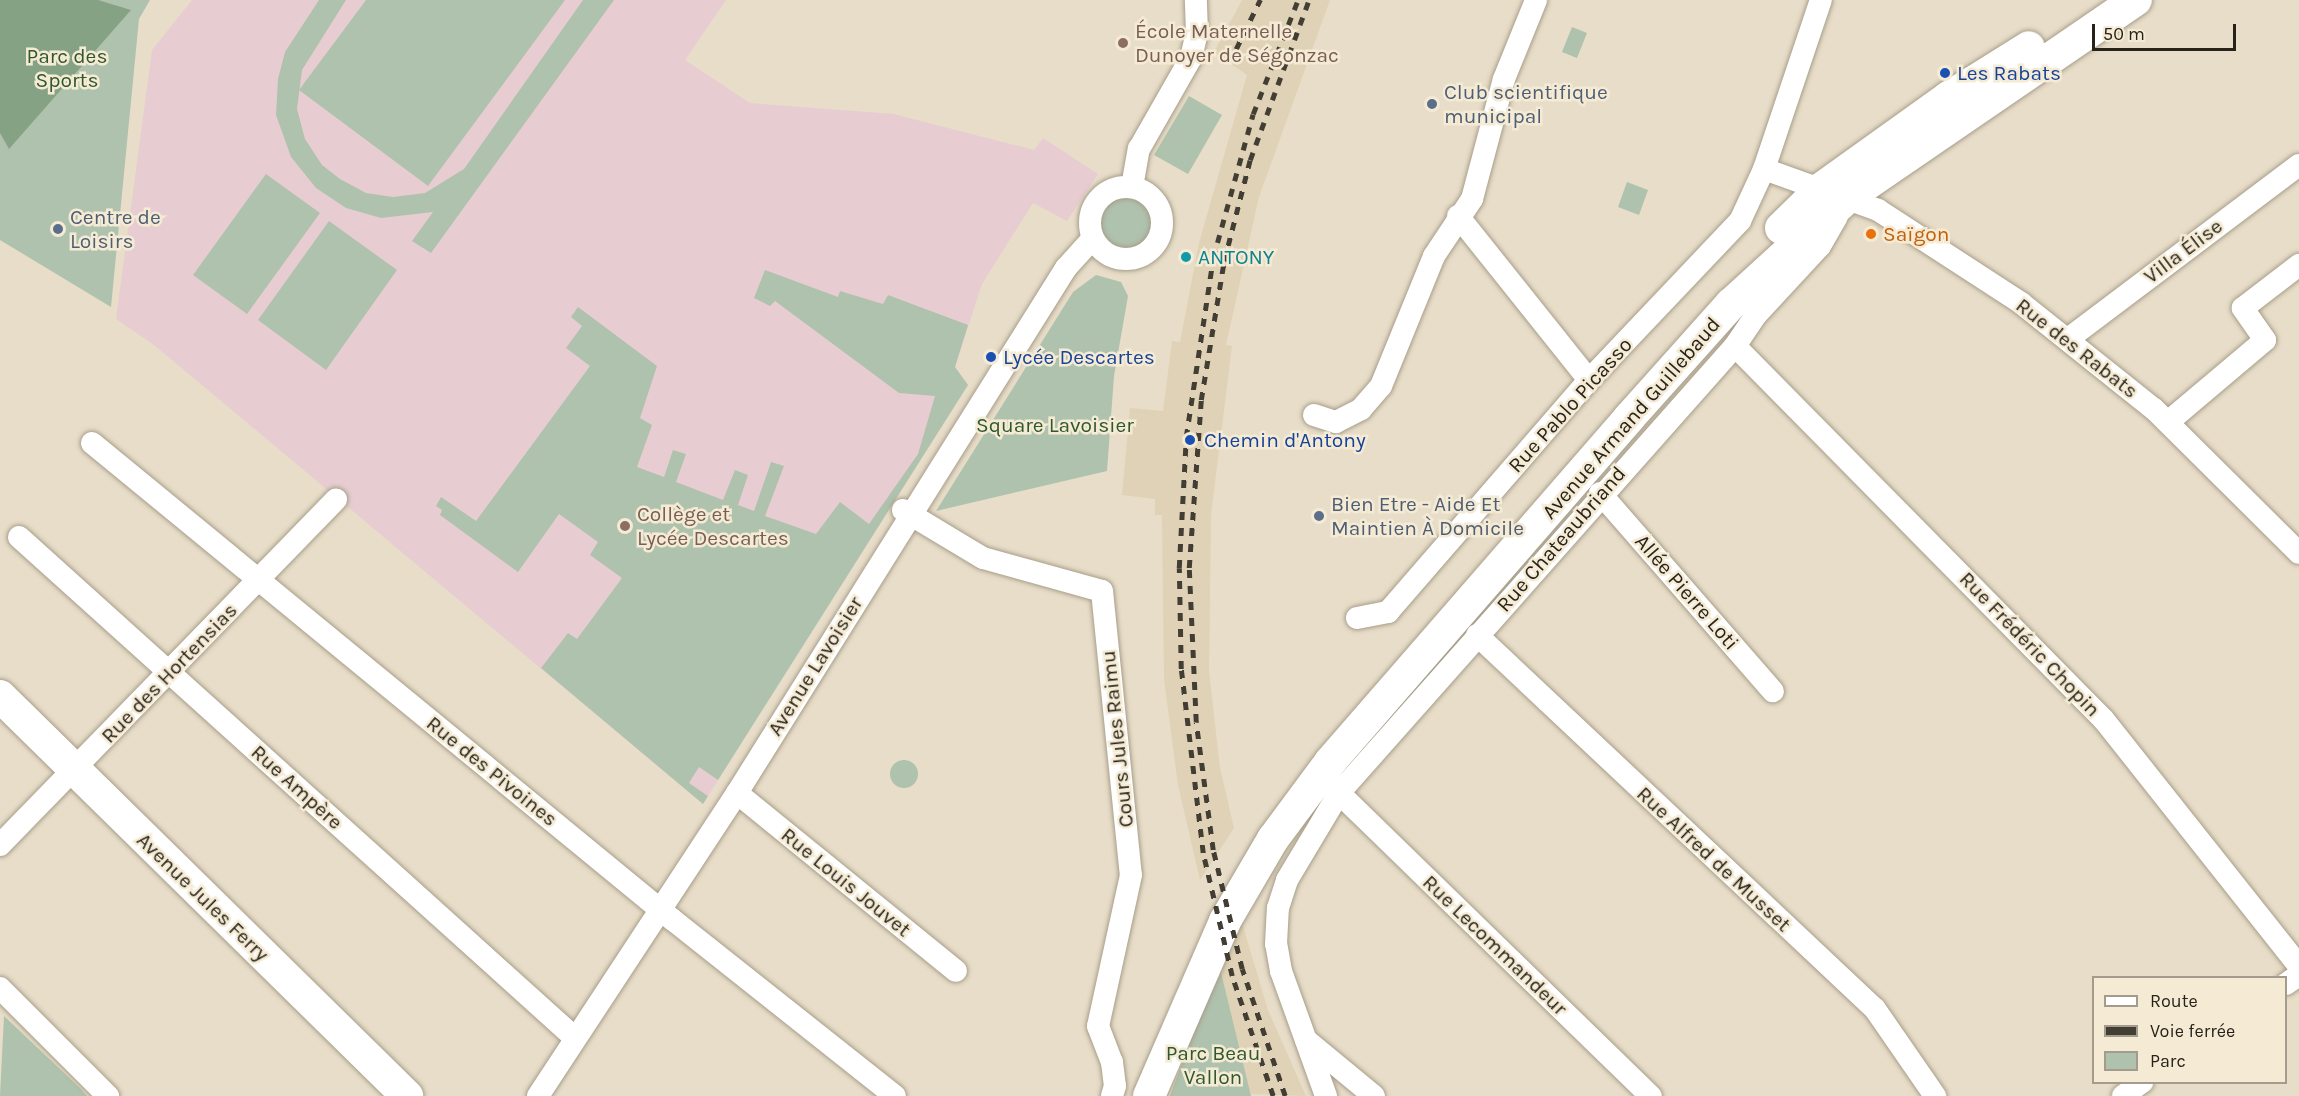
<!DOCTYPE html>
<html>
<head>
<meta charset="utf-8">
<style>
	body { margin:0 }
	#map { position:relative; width:2299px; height:1096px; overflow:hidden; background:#e8ddc8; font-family:Karla,sans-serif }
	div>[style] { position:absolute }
	.built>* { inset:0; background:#e0d2b6 }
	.education>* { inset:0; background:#e7cdd1 }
	.green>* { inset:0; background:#afc2ad }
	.round { border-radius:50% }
	.forest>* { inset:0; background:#86a284 }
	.roads { filter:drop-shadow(0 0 2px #a79e8a) drop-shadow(0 0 2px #a79e8a) }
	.street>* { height:22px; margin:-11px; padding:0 11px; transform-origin:11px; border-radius:11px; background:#fff }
	.street>.ring { margin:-11px; padding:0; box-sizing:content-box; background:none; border:22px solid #fff; border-radius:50% }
	.secondary>* { height:32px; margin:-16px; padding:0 16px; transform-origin:16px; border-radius:16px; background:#fff }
	.rail>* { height:4.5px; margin-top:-2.25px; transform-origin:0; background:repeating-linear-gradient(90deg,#433e34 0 8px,transparent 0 16px) }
	.dots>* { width:16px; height:16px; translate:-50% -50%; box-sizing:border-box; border:3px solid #f5ebd5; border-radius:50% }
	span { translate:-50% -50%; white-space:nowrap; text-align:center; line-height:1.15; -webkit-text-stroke:5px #f5ebd5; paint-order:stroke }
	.education-label { font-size:21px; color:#785e54 }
	.left { translate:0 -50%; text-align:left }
	.park-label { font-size:21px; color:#2f582d }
	.transit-label { font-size:21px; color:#164399 }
	.service-label { font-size:21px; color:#4e5e75 }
	.food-label { font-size:21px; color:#c56008 }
	.street-label { font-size:21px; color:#27231b }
	.culture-label { font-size:21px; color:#0d838f }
	.legend { position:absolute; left:2092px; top:976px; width:195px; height:108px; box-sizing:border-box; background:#f5ebd5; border:2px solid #a39b8b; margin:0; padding:8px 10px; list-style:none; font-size:18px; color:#27231b }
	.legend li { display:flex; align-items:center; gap:12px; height:30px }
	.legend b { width:30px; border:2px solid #a39b8b }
	.scale { position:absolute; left:2092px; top:24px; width:144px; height:27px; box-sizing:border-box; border:3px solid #27231b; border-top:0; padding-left:8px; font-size:18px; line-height:21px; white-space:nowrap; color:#27231b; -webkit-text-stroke:4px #f5ebd5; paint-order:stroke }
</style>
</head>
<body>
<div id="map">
	<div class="built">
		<div style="clip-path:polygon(1242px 0,1330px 0,1259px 197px,1226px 345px,1232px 346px,1211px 515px,1209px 671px,1220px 768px,1234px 828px,1200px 880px,1178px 785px,1164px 679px,1162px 515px,1155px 515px,1155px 499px,1122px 495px,1130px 408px,1163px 411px,1172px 341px,1180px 342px,1199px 243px,1247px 75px,1214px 52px)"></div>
		<div style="clip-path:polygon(1242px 923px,1268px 1010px,1306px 1096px,1249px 1094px,1219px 964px)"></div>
	</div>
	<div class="education">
		<div style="clip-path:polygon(192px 0,726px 0,685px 60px,750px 103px,894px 114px,1034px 150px,1043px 138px,1098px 174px,1067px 221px,1033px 203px,982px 284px,955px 367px,968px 385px,703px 804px,154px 345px,116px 319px,152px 50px)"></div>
	</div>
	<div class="green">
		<div style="clip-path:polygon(0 0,150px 0,139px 19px,111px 307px,0 240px)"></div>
		<div style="clip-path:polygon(319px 0,346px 0,302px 70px,297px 109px,305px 139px,322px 165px,340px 179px,366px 193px,393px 197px,425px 193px,464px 169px,583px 0,614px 0,431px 253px,412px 241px,433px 212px,381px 218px,346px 208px,316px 188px,291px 157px,276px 115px,278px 79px,285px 52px)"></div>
		<div style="clip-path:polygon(366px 0,565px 0,428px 186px,299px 90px)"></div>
		<div style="clip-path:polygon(1572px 27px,1587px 33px,1577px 58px,1562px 52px)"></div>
		<div style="clip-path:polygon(1189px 96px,1222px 115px,1188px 174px,1154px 155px)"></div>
		<div style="clip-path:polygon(266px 174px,320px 213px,247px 314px,193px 275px)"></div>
		<div style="clip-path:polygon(1627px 182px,1648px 190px,1639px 215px,1618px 207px)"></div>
		<div class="round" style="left:1100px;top:197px;width:52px;height:52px"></div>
		<div style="clip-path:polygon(329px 221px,397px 270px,326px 370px,258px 320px)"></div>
		<div style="clip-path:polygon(765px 270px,838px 297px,840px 291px,883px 304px,888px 295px,968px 325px,955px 367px,968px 385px,718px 780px,699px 767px,689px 783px,708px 796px,703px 804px,541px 668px,568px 633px,577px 639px,622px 578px,590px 555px,598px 542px,559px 514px,518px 572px,440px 515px,442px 510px,436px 506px,441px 497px,476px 521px,590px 366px,566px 348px,582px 326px,571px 317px,578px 307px,657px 366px,640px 418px,652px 425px,637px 467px,664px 477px,673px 450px,686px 454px,676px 482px,723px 500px,735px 470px,748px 475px,738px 505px,754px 511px,771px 462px,784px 466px,765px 516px,816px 534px,840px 502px,869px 524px,918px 454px,935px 396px,899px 393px,775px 301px,770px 306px,754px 298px)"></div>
		<div style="clip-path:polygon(1096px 275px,1121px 282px,1128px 296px,1114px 376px,1107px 471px,936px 511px,1073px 292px)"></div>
		<div class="round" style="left:890px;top:760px;width:28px;height:28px"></div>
		<div style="clip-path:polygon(1219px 964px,1251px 1096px,1170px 1096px)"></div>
		<div style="clip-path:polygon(4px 1016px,81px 1089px,87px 1096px,0 1096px)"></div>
	</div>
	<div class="forest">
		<div style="clip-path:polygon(0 0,98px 0,131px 10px,9px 149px,0 133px)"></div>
	</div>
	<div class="roads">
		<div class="street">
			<div style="left:1764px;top:169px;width:121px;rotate:19.8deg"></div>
			<div style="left:1878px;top:210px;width:171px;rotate:33deg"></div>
			<div style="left:2021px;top:303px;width:170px;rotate:38.6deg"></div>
			<div style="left:2154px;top:409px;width:204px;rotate:44.8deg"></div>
			<div class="ring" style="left:1090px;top:187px;width:50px;height:50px"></div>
			<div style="left:1132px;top:187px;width:39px;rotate:-80deg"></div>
			<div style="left:1139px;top:149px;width:105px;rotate:-60.3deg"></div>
			<div style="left:1191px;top:58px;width:26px;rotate:-77deg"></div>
			<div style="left:1197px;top:33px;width:33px;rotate:-92deg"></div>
			<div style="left:1458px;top:216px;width:210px;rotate:51.4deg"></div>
			<div style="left:2068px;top:339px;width:289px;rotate:-37deg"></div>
			<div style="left:1735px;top:346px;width:525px;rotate:45.39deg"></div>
			<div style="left:2104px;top:720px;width:314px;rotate:51.6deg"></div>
			<div style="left:1314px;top:415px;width:23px;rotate:18deg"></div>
			<div style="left:1336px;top:422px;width:28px;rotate:-27deg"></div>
			<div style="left:1361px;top:409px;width:30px;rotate:-49deg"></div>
			<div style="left:1381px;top:386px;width:140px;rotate:-67.8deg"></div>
			<div style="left:1434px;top:256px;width:69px;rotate:-56.3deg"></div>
			<div style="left:1472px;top:199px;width:124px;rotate:-75.1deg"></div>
			<div style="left:1504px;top:79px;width:85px;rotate:-67.9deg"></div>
			<div style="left:2168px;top:422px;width:127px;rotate:-40.2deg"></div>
			<div style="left:2265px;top:340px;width:39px;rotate:-125deg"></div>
			<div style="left:2243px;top:308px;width:71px;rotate:-37.5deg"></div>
			<div style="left:92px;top:443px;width:752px;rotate:39.39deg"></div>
			<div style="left:673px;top:920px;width:283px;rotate:38.4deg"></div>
			<div style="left:1600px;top:493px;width:263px;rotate:48.9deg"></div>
			<div style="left:903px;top:510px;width:93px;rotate:31deg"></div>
			<div style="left:983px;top:558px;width:123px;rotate:15.5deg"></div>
			<div style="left:1102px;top:591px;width:285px;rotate:84.2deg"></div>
			<div style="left:1131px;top:875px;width:155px;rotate:102.3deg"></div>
			<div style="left:1098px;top:1026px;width:39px;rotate:69deg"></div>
			<div style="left:1112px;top:1062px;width:24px;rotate:83deg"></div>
			<div style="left:1115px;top:1086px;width:10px;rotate:107deg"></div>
			<div style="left:19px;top:537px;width:748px;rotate:42.02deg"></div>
			<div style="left:1357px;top:618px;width:32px;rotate:-11deg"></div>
			<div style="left:1388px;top:612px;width:307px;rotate:-49.1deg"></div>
			<div style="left:1589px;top:380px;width:219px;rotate:-46.5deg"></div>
			<div style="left:1740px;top:221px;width:57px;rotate:-65.2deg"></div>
			<div style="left:1764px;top:169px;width:178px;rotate:-71.4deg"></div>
			<div style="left:1477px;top:635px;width:546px;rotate:43.22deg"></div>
			<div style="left:1875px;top:1009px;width:106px;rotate:55.4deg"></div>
			<div style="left:737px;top:793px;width:282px;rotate:39.1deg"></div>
			<div style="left:1339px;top:793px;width:435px;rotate:44.2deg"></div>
			<div style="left:0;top:845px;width:482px;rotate:-45.8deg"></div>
			<div style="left:2286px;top:984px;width:16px;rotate:-35deg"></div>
			<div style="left:0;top:988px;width:153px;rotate:45deg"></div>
			<div style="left:1306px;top:1040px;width:88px;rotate:39.5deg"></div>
			<div style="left:538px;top:1096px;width:363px;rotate:-56.7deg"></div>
			<div style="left:737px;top:793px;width:620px;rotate:-57.93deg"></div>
			<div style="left:1066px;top:268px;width:40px;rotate:-48deg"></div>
			<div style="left:1326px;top:1096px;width:133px;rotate:-109.8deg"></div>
			<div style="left:1281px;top:971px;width:27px;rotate:-100deg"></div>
			<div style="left:1276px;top:944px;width:36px;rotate:-87deg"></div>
			<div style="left:1278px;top:908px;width:29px;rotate:-72deg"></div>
			<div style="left:1287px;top:880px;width:101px;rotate:-59.1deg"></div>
			<div style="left:1339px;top:793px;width:597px;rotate:-48.46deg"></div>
			<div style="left:1735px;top:346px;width:37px;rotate:-56deg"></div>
			<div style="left:1756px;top:315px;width:94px;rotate:-47.2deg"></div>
			<div style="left:1820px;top:246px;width:34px;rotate:-60deg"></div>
			<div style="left:2123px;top:1096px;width:24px;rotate:-36deg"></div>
		</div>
		<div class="secondary">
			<div style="left:1781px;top:228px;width:57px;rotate:-44.3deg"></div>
			<div style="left:1822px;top:188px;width:156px;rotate:-35.6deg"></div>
			<div style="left:1949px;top:97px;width:94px;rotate:-32deg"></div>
			<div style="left:0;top:696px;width:571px;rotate:44.5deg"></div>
			<div style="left:1149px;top:1096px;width:191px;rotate:-66.5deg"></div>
			<div style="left:1225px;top:921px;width:95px;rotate:-59.7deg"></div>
			<div style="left:1273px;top:839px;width:97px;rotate:-53.4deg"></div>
			<div style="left:1331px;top:761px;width:454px;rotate:-49deg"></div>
			<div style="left:1629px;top:418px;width:153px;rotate:-48.2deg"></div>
			<div style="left:1731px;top:304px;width:159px;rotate:-42.4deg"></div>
			<div style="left:1848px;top:197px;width:349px;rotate:-34.4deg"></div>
		</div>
	</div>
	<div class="rail">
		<div style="left:1236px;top:49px;width:55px;rotate:-63.9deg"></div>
		<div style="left:1273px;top:1096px;width:127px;rotate:-108.9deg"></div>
		<div style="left:1232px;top:976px;width:126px;rotate:-103.3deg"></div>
		<div style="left:1203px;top:853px;width:185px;rotate:-96.8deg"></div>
		<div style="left:1181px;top:669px;width:101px;rotate:-91.1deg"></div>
		<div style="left:1179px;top:568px;width:131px;rotate:-86.9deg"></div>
		<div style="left:1186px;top:437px;width:181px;rotate:-81.4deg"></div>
		<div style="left:1213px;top:258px;width:149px;rotate:-74.5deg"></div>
		<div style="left:1253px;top:114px;width:123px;rotate:-68.5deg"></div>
		<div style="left:1285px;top:1096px;width:134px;rotate:-108.7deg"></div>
		<div style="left:1242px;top:969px;width:122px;rotate:-103.7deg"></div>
		<div style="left:1213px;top:850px;width:129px;rotate:-97.6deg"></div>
		<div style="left:1196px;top:722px;width:154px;rotate:-92.6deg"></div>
		<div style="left:1189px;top:568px;width:168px;rotate:-85.9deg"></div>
		<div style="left:1201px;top:400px;width:141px;rotate:-80.6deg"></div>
		<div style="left:1224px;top:261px;width:104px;rotate:-75.6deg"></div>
		<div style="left:1250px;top:160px;width:171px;rotate:-69.8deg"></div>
	</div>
	<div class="dots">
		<div style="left:1123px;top:43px;background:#8d6e63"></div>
		<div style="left:1945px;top:73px;background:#1a4fb4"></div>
		<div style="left:1432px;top:104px;background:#5c6f8a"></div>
		<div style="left:58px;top:229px;background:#5c6f8a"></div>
		<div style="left:1871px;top:234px;background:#e8710a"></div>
		<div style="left:1186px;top:257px;background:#0f9aa8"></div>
		<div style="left:991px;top:357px;background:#1a4fb4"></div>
		<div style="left:1190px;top:440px;background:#1a4fb4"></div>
		<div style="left:1319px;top:516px;background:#5c6f8a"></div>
		<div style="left:625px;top:526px;background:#8d6e63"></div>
	</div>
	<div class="education-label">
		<span class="left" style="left:1135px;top:43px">École Maternelle<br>Dunoyer de Ségonzac</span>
		<span class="left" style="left:637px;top:526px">Collège et<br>Lycée Descartes</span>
	</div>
	<div class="park-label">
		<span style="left:67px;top:68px">Parc des<br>Sports</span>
		<span style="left:1055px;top:425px">Square Lavoisier</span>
		<span style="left:1213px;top:1065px">Parc Beau<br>Vallon</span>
	</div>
	<div class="transit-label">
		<span class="left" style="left:1957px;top:73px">Les Rabats</span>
		<span class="left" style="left:1003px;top:357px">Lycée Descartes</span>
		<span class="left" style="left:1204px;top:440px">Chemin d'Antony</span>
	</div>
	<div class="service-label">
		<span class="left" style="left:1444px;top:104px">Club scientifique<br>municipal</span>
		<span class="left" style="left:70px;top:229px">Centre de<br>Loisirs</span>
		<span class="left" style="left:1331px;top:516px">Bien Etre - Aide Et<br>Maintien À Domicile</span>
	</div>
	<div class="food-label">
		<span class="left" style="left:1883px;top:234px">Saïgon</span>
	</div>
	<div class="street-label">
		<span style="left:2183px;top:251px;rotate:-37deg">Villa Élise</span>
		<span style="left:2077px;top:348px;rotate:38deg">Rue des Rabats</span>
		<span style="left:1570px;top:405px;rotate:-48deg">Rue Pablo Picasso</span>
		<span style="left:1631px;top:418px;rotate:-49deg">Avenue Armand Guillebaud</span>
		<span style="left:1561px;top:539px;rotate:-49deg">Rue Chateaubriand</span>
		<span style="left:1687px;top:592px;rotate:49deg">Allée Pierre Loti</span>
		<span style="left:2030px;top:644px;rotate:46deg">Rue Frédéric Chopin</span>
		<span style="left:815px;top:666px;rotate:-58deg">Avenue Lavoisier</span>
		<span style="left:169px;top:673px;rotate:-46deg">Rue des Hortensias</span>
		<span style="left:1117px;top:739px;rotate:-96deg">Cours Jules Raimu</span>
		<span style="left:492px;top:771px;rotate:39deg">Rue des Pivoines</span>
		<span style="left:297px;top:787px;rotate:42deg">Rue Ampère</span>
		<span style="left:1714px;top:859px;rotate:43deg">Rue Alfred de Musset</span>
		<span style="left:846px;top:882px;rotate:39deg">Rue Louis Jouvet</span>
		<span style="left:203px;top:897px;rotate:44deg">Avenue Jules Ferry</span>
		<span style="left:1495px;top:945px;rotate:44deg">Rue Lecommandeur</span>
	</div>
	<div class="culture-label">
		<span class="left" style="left:1198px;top:257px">ANTONY</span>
	</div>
	<ul class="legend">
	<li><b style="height:8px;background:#fff"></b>Route</li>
	<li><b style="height:8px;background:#433e34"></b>Voie ferrée</li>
	<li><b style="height:16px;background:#afc2ad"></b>Parc</li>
	</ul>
	<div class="scale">50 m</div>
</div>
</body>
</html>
